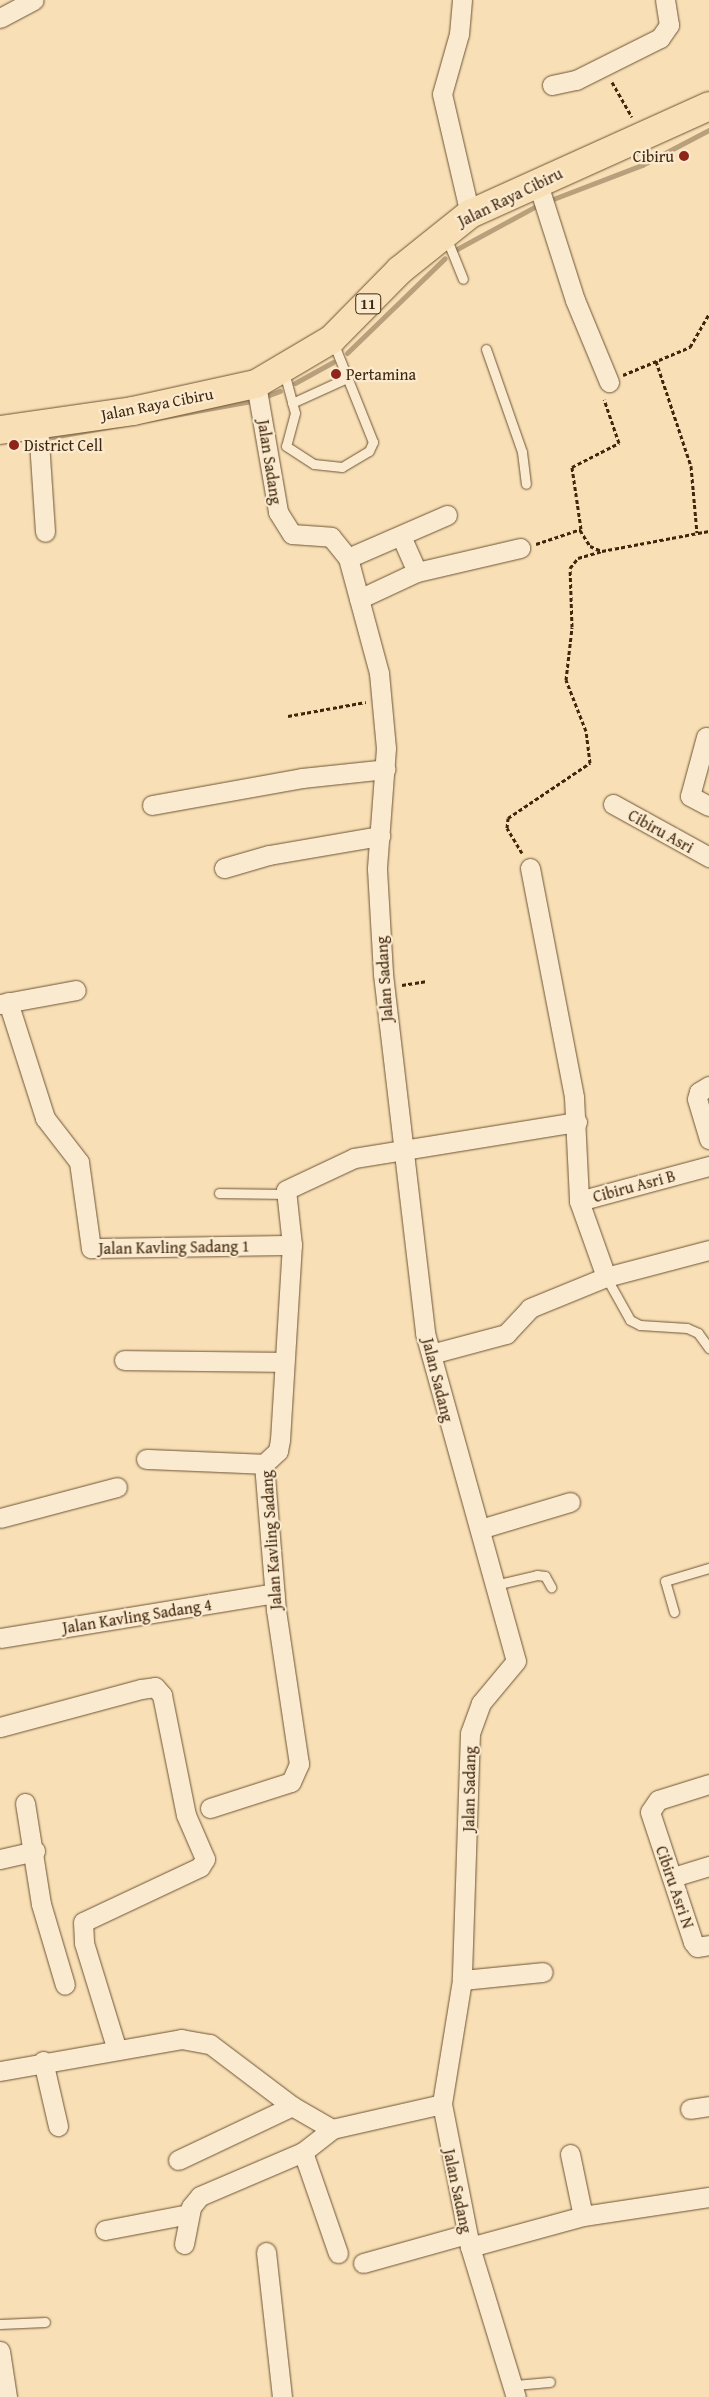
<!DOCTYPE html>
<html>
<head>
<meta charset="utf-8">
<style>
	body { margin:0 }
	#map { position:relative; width:709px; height:2397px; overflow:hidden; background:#f8dfb5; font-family:"Gentium Book Plus",serif }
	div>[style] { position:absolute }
	.stream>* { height:5px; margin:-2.5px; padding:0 2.5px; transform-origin:2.5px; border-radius:2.5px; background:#b9a07c }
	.path>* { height:3px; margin-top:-1.5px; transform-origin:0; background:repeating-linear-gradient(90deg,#40260c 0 4px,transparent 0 6.5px) }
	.roads { filter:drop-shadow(0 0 1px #6e5436) drop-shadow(0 0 1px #6e5436) }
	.lane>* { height:9px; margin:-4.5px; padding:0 4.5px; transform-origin:4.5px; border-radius:4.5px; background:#faeacf }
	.street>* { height:19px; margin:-9.5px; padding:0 9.5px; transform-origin:9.5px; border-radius:9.5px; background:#faeacf }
	.highway>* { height:28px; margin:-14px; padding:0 14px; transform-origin:14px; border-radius:14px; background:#f8dfb5 }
	.dots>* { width:14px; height:14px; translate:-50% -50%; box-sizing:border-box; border:2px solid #faeacf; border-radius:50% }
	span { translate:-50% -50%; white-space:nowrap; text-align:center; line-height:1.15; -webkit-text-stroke:4.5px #faeacf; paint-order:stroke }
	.shield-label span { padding:1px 4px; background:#faeacf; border:1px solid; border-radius:4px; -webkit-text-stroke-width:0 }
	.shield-label { font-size:15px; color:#40260c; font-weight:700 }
	.poi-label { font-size:16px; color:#40260c }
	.right { translate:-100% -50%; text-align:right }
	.left { translate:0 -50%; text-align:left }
	.street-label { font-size:16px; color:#40260c }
</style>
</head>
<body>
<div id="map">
	<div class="stream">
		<div style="left:548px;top:201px;width:101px;rotate:-21deg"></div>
		<div style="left:642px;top:165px;width:76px;rotate:-27.6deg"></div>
		<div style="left:457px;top:249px;width:92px;rotate:-28.5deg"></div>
		<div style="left:347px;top:353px;width:136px;rotate:-44.1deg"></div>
		<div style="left:295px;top:383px;width:43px;rotate:-28.9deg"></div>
		<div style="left:264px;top:397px;width:17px;rotate:-21deg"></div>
		<div style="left:52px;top:437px;width:204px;rotate:-10.2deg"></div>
	</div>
	<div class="path">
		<div style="left:612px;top:82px;width:40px;rotate:60.3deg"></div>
		<div style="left:656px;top:361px;width:111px;rotate:71.6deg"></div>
		<div style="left:691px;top:466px;width:67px;rotate:84.9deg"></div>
		<div style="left:623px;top:375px;width:73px;rotate:-22.7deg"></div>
		<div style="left:690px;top:347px;width:38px;rotate:-60deg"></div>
		<div style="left:580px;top:530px;width:19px;rotate:58deg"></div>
		<div style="left:590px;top:546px;width:13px;rotate:23deg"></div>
		<div style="left:602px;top:551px;width:109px;rotate:-10.6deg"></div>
		<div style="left:536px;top:544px;width:47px;rotate:-18.4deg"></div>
		<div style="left:581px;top:529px;width:63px;rotate:-98.3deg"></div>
		<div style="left:572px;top:467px;width:53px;rotate:-27.1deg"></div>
		<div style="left:619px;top:443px;width:46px;rotate:-108.8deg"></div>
		<div style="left:288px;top:716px;width:79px;rotate:-10.2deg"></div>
		<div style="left:522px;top:853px;width:29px;rotate:-121deg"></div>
		<div style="left:507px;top:828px;width:10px;rotate:-84deg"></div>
		<div style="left:508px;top:818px;width:99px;rotate:-33.9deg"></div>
		<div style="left:590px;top:763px;width:32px;rotate:-97deg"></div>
		<div style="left:586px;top:731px;width:55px;rotate:-111.4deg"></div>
		<div style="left:566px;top:680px;width:53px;rotate:-83.5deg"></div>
		<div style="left:572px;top:627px;width:59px;rotate:-91.9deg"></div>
		<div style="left:570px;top:568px;width:13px;rotate:-51deg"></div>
		<div style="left:578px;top:558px;width:25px;rotate:-16deg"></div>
		<div style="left:402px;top:985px;width:24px;rotate:-9deg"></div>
	</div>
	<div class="roads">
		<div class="lane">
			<div style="left:446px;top:237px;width:45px;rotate:68deg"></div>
			<div style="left:486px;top:349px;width:109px;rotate:70.7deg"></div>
			<div style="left:522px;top:452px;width:32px;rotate:83deg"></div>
			<div style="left:284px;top:372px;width:42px;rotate:75deg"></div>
			<div style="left:295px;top:413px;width:34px;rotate:105deg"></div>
			<div style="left:286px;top:446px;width:33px;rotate:33deg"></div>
			<div style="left:314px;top:464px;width:28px;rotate:6deg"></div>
			<div style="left:342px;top:467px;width:31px;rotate:-31deg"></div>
			<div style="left:369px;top:451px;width:10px;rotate:-66deg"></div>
			<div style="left:373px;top:442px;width:108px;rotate:-111.8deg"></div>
			<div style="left:292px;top:403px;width:60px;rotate:-24.4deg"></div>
			<div style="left:219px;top:1193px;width:65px;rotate:0.9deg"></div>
			<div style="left:606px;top:1277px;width:49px;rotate:60.8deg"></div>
			<div style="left:630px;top:1320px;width:11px;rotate:27deg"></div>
			<div style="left:640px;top:1325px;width:47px;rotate:3.7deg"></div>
			<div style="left:687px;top:1328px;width:12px;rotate:24deg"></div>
			<div style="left:698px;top:1333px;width:19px;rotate:54deg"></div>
			<div style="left:495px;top:1585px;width:43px;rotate:-13.4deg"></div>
			<div style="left:537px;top:1575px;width:8px;rotate:7deg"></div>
			<div style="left:545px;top:1576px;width:13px;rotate:61deg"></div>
			<div style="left:674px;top:1612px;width:32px;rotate:-106deg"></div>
			<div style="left:665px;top:1581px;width:46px;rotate:-16.5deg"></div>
			<div style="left:0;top:2324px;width:45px;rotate:-2.5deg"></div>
			<div style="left:514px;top:2385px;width:36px;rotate:-5deg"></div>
		</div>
		<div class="street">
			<div style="left:462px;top:0;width:34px;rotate:95deg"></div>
			<div style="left:459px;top:34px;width:62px;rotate:105.8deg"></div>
			<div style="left:442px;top:94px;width:123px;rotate:76.9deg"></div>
			<div style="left:0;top:18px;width:38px;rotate:-28deg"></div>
			<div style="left:552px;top:85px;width:25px;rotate:-12deg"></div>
			<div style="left:576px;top:80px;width:94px;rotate:-26.6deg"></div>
			<div style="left:660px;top:38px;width:16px;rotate:-55deg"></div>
			<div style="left:669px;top:25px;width:25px;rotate:-99deg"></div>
			<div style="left:537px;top:181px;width:125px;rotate:72.3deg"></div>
			<div style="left:575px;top:300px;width:89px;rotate:67.5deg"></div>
			<div style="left:256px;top:384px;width:130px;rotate:80.2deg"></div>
			<div style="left:278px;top:512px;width:26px;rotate:58deg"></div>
			<div style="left:292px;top:534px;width:39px;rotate:4deg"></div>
			<div style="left:331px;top:537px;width:27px;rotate:51deg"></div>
			<div style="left:348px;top:558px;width:119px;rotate:74.9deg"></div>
			<div style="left:379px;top:673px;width:75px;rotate:84.7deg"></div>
			<div style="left:386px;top:748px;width:121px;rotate:94.3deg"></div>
			<div style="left:377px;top:869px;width:105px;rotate:86.7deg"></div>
			<div style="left:383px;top:974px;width:361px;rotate:83.3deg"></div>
			<div style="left:425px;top:1333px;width:340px;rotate:74.5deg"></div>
			<div style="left:516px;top:1661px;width:55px;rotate:129.8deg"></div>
			<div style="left:481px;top:1703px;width:32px;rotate:110deg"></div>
			<div style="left:470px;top:1733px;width:247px;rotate:91.9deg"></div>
			<div style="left:462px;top:1980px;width:126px;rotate:99.2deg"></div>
			<div style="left:442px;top:2104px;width:146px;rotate:78.9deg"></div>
			<div style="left:470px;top:2247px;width:157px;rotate:73deg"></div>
			<div style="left:38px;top:426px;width:106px;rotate:86.2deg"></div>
			<div style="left:401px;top:536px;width:39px;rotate:66deg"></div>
			<div style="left:348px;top:558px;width:108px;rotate:-23.5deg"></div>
			<div style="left:359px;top:599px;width:64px;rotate:-25deg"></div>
			<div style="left:417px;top:572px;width:106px;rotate:-13.1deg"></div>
			<div style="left:706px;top:737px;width:61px;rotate:105.2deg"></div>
			<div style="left:690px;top:796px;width:21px;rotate:28deg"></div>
			<div style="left:613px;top:804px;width:110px;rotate:28.9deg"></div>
			<div style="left:152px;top:805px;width:152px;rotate:-10.2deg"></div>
			<div style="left:302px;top:778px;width:84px;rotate:-6.1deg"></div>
			<div style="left:224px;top:868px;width:47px;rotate:-16.1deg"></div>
			<div style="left:269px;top:855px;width:113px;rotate:-9.7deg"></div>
			<div style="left:530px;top:868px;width:233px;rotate:79.1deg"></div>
			<div style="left:574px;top:1097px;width:104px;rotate:87.2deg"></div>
			<div style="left:579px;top:1201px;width:135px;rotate:-15.1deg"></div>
			<div style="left:8px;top:1002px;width:122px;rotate:72.3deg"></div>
			<div style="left:45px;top:1118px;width:56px;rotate:52.3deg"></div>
			<div style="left:79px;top:1162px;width:87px;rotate:82.1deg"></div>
			<div style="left:91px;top:1248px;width:201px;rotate:-0.9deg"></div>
			<div style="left:0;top:1004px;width:77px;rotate:-10.4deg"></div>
			<div style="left:709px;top:1086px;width:12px;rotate:149deg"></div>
			<div style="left:699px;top:1092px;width:7px;rotate:106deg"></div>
			<div style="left:697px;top:1099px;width:42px;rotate:73.3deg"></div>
			<div style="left:579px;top:1201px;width:81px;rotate:70.4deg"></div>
			<div style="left:431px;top:1354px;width:78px;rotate:-14.9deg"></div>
			<div style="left:506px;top:1334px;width:35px;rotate:-47deg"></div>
			<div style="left:530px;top:1308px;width:82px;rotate:-22.2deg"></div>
			<div style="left:606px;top:1277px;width:106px;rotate:-14.7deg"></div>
			<div style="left:124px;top:1360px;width:159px;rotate:0.7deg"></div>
			<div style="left:146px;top:1459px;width:118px;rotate:2.4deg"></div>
			<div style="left:0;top:1518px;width:121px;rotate:-14.8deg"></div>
			<div style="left:480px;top:1529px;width:94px;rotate:-16.7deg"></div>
			<div style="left:0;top:1638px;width:278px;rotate:-9.3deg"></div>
			<div style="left:0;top:1727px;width:146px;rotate:-15.1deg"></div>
			<div style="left:141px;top:1689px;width:14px;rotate:-8deg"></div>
			<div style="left:155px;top:1687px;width:11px;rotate:49deg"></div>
			<div style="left:162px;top:1695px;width:122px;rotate:78.7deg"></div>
			<div style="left:186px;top:1815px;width:48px;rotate:66.6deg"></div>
			<div style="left:205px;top:1859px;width:9px;rotate:122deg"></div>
			<div style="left:200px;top:1867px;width:129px;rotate:154.8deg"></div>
			<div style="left:83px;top:1922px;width:21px;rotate:87deg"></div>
			<div style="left:84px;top:1943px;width:112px;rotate:72.9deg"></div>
			<div style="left:709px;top:1784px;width:53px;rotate:162.6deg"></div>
			<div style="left:658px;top:1800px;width:14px;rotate:124deg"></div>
			<div style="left:650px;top:1812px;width:137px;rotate:71.7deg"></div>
			<div style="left:693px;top:1942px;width:6px;rotate:51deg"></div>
			<div style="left:697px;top:1947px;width:12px;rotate:-9deg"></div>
			<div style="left:25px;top:1803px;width:102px;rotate:81deg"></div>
			<div style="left:41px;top:1904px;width:84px;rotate:73.5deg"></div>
			<div style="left:210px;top:1808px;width:85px;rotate:-17.8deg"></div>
			<div style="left:291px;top:1782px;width:20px;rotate:-66deg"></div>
			<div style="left:299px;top:1764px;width:156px;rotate:-98.5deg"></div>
			<div style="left:276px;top:1610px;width:146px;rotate:-94.7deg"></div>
			<div style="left:264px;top:1464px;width:19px;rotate:-43deg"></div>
			<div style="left:278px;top:1451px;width:11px;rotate:-80deg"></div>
			<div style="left:280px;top:1440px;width:195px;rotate:-86.5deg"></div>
			<div style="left:292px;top:1245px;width:55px;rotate:-96.2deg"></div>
			<div style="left:286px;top:1190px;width:75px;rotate:-25.2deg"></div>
			<div style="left:354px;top:1158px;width:226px;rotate:-9.2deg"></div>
			<div style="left:0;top:1859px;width:36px;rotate:-13deg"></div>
			<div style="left:673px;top:1877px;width:38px;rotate:-17deg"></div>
			<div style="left:462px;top:1980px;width:81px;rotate:-5.6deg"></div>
			<div style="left:43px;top:2061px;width:67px;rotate:77deg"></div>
			<div style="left:0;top:2071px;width:184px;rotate:-10deg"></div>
			<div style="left:181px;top:2039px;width:29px;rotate:10deg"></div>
			<div style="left:210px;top:2044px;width:103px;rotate:37.1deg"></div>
			<div style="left:292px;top:2106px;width:46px;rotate:29.9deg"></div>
			<div style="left:332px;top:2129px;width:113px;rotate:-12.8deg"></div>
			<div style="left:690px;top:2109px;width:19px;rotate:-9deg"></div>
			<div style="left:303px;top:2152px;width:107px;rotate:70.9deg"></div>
			<div style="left:570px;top:2154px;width:63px;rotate:78.2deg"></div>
			<div style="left:178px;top:2160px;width:126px;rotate:-25.3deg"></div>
			<div style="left:105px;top:2230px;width:86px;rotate:-10.8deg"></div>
			<div style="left:184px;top:2244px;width:38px;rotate:-79deg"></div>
			<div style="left:191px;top:2207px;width:14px;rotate:-51deg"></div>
			<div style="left:200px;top:2196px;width:112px;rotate:-23.1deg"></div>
			<div style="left:303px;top:2152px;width:37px;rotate:-38deg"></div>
			<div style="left:470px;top:2247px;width:117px;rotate:-15.3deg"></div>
			<div style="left:583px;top:2216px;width:127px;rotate:-8.6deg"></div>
			<div style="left:266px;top:2252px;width:146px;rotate:83.7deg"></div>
			<div style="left:363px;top:2263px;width:108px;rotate:-15.6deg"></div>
			<div style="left:0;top:2351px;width:47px;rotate:81.3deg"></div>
		</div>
		<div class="highway">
			<div style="left:0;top:430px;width:134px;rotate:-8.1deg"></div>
			<div style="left:133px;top:411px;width:126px;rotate:-12.4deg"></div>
			<div style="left:256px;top:384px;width:88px;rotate:-30.6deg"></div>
			<div style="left:332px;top:339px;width:97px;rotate:-45.4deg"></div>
			<div style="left:400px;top:270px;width:90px;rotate:-38.7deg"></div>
			<div style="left:470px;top:214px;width:262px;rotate:-24.3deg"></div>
		</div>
	</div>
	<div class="dots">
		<div style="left:684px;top:156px;background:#8f2418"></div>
		<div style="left:336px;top:374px;background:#8f2418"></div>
		<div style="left:14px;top:445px;background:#8f2418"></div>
	</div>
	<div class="shield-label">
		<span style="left:368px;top:304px">11</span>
	</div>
	<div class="poi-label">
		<span class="right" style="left:674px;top:156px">Cibiru</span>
		<span class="left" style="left:346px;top:374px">Pertamina</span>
		<span class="left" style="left:24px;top:445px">District Cell</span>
	</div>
	<div class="street-label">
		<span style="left:510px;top:197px;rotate:-26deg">Jalan Raya Cibiru</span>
		<span style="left:157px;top:404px;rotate:-11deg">Jalan Raya Cibiru</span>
		<span style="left:270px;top:462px;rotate:81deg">Jalan Sadang</span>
		<span style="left:661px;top:831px;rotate:29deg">Cibiru Asri</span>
		<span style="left:384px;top:979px;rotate:-94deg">Jalan Sadang</span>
		<span style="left:634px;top:1186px;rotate:-15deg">Cibiru Asri B</span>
		<span style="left:174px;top:1247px;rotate:-1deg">Jalan Kavling Sadang 1</span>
		<span style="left:438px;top:1380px;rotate:76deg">Jalan Sadang</span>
		<span style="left:271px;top:1540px;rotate:-94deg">Jalan Kavling Sadang</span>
		<span style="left:137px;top:1616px;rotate:-9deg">Jalan Kavling Sadang 4</span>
		<span style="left:469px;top:1789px;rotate:-89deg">Jalan Sadang</span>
		<span style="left:675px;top:1887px;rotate:71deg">Cibiru Asri N</span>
		<span style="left:458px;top:2191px;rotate:78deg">Jalan Sadang</span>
	</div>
</div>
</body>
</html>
